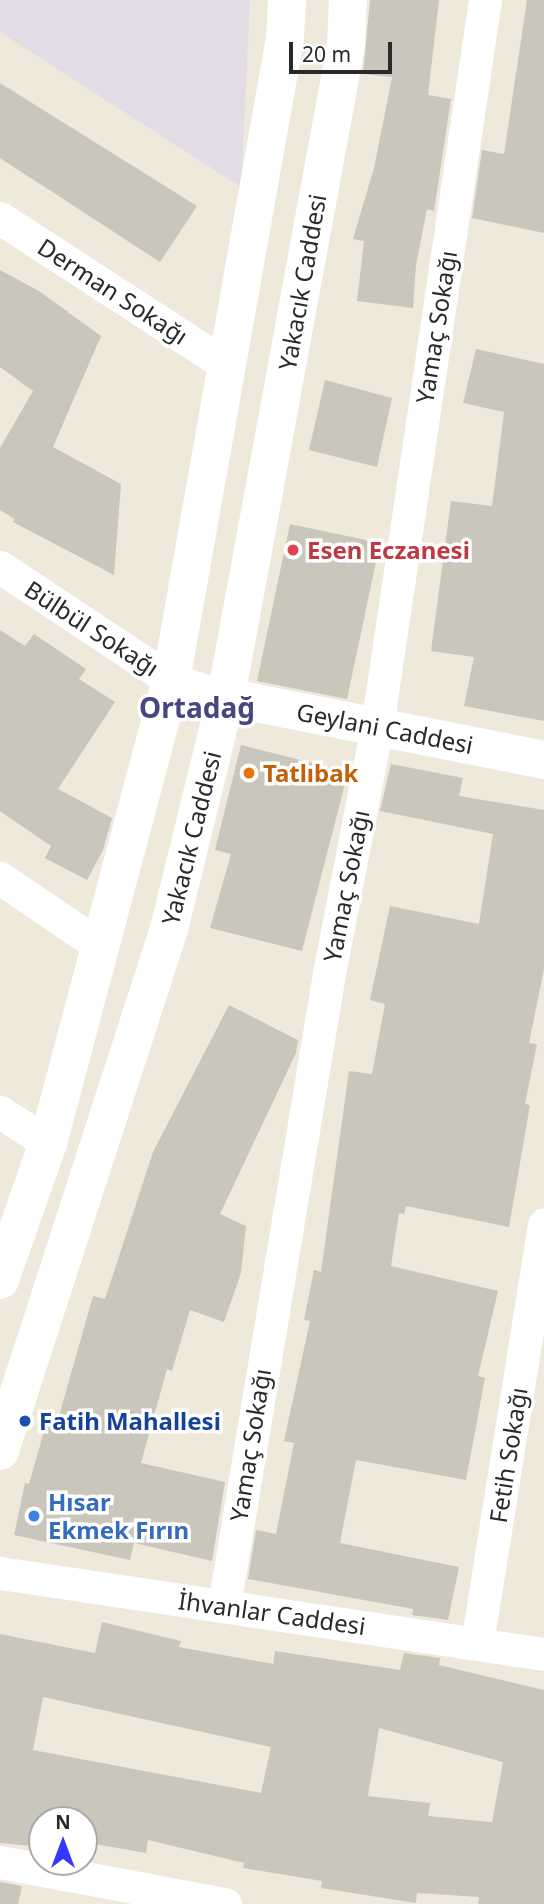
<!DOCTYPE html>
<html>
<head>
<meta charset="utf-8">
<style>
	body { margin:0 }
	#map { position:relative; width:544px; height:1904px; overflow:hidden; background:#eee9db; font-family:"Noto Sans",sans-serif }
	div>[style] { position:absolute }
	.industrial>* { inset:0; background:#e1dce5 }
	.building>* { inset:0; background:#c9c6bb }
	.street>* { height:33px; margin:-16.5px; padding:0 16.5px; transform-origin:16.5px; border-radius:16.5px; background:#fff }
	.secondary>* { height:38px; margin:-19px; padding:0 19px; transform-origin:19px; border-radius:19px; background:#fff }
	.dots>* { width:19px; height:19px; translate:-50% -50%; box-sizing:border-box; border:4px solid #fff; border-radius:50% }
	span { translate:-50% -50%; white-space:nowrap; text-align:center; line-height:1.15; -webkit-text-stroke:7px #fff; paint-order:stroke }
	.street-label { font-size:24px; color:#2a2a2a }
	.health-label { font-size:24px; color:#be3a42; font-weight:700 }
	.left { translate:0 -50%; text-align:left }
	.food-label { font-size:24px; color:#c56008; font-weight:700 }
	.transit-label { font-size:24px; color:#164399; font-weight:700 }
	.shop-label { font-size:24px; color:#366cbe; font-weight:700 }
	.quarter-label { font-size:28px; color:#47467f; font-weight:700 }
	.north { position:absolute; left:28px; top:1806px; width:70px; height:70px; box-sizing:border-box; background:#fff; border:2px solid #aaa; border-radius:50%; rotate:0deg; font-size:19px; font-weight:700; line-height:28px; text-align:center; color:#2a2a2a }
	.north::after { content:''; display:block; margin:auto; width:24px; height:32px; background:#3837ff; clip-path:polygon(50% 0,100% 100%,50% 72%,0 100%) }
	.scale { position:absolute; left:289px; top:42px; width:103px; height:32px; box-sizing:border-box; border:4px solid #2a2a2a; border-top:0; padding-left:9px; font-size:21px; line-height:24px; white-space:nowrap; color:#2a2a2a; -webkit-text-stroke:5px #fff; paint-order:stroke }
</style>
</head>
<body>
<div id="map">
	<div class="industrial">
		<div style="clip-path:polygon(0 0,250px 0,241px 187px,0 32px)"></div>
	</div>
	<div class="building">
		<div style="clip-path:polygon(370px 0,439px 0,428px 95px,451px 99px,434px 211px,427px 209px,416px 265px,413px 308px,357px 301px,364px 241px,353px 239px,374px 168px,392px 77px,363px 74px)"></div>
		<div style="clip-path:polygon(527px 0,544px 0,544px 233px,472px 218px,482px 150px,504px 154px)"></div>
		<div style="clip-path:polygon(0 83px,197px 206px,160px 262px,0 158px)"></div>
		<div style="clip-path:polygon(0 270px,39px 291px,101px 336px,53px 447px,121px 484px,114px 575px,13px 522px,15px 519px,0 510px,0 448px,33px 391px,0 367px)"></div>
		<div style="clip-path:polygon(476px 349px,544px 364px,544px 721px,464px 706px,474px 657px,431px 651px,451px 501px,492px 506px,504px 412px,463px 403px)"></div>
		<div style="clip-path:polygon(325px 380px,392px 398px,377px 467px,309px 450px)"></div>
		<div style="clip-path:polygon(290px 524px,380px 543px,347px 699px,257px 681px)"></div>
		<div style="clip-path:polygon(0 630px,25px 646px,34px 634px,86px 669px,79px 679px,115px 702px,58px 789px,112px 818px,103px 850px,87px 880px,45px 858px,51px 846px,0 811px)"></div>
		<div style="clip-path:polygon(241px 745px,348px 772px,302px 951px,210px 928px,231px 854px,215px 850px)"></div>
		<div style="clip-path:polygon(391px 764px,463px 778px,459px 796px,544px 810px,544px 969px,529px 1043px,537px 1044px,525px 1104px,530px 1105px,509px 1227px,406px 1206px,404px 1214px,399px 1213px,391px 1266px,498px 1291px,478px 1376px,485px 1378px,466px 1480px,356px 1460px,340px 1543px,459px 1567px,448px 1620px,412px 1615px,413px 1609px,248px 1579px,256px 1530px,276px 1534px,294px 1443px,284px 1441px,310px 1321px,304px 1320px,314px 1270px,321px 1272px,349px 1071px,372px 1074px,385px 1004px,370px 1000px,390px 906px,479px 924px,493px 834px,380px 811px)"></div>
		<div style="clip-path:polygon(229px 1005px,298px 1040px,296px 1053px,220px 1214px,246px 1226px,241px 1273px,224px 1322px,190px 1310px,172px 1371px,167px 1369px,141px 1463px,225px 1482px,212px 1561px,134px 1543px,130px 1560px,14px 1535px,25px 1483px,29px 1484px,47px 1421px,57px 1423px,93px 1296px,105px 1299px,153px 1152px)"></div>
		<div style="clip-path:polygon(evenodd,102px 1622px,181px 1641px,179px 1647px,273px 1664px,275px 1651px,400px 1670px,404px 1653px,440px 1658px,439px 1665px,544px 1690px,544px 1904px,478px 1904px,479px 1897px,417px 1893px,416px 1903px,321px 1888px,322px 1881px,243px 1868px,244px 1863px,148px 1840px,146px 1853px,84px 1842px,84px 1820px,42px 1820px,42px 1847px,0 1843px,0 1634px,95px 1653px,102px 1622px,43px 1697px,271px 1747px,261px 1793px,33px 1750px,43px 1697px,102px 1622px,379px 1728px,503px 1762px,492px 1822px,428px 1816px,430px 1803px,368px 1796px,379px 1728px)"></div>
		<div style="clip-path:polygon(0 1882px,22px 1886px,18px 1904px,0 1904px)"></div>
	</div>
	<div class="street">
		<div style="left:0;top:218px;width:268px;rotate:33deg"></div>
		<div style="left:0;top:567px;width:205px;rotate:33.5deg"></div>
		<div style="left:171px;top:680px;width:58px;rotate:17.2deg"></div>
		<div style="left:0;top:878px;width:121px;rotate:34.2deg"></div>
		<div style="left:0;top:1112px;width:57px;rotate:32.9deg"></div>
		<div style="left:0;top:1573px;width:550px;rotate:8.47deg"></div>
		<div style="left:224px;top:1606px;width:647px;rotate:-80.57deg"></div>
		<div style="left:330px;top:968px;width:247px;rotate:-79deg"></div>
		<div style="left:377px;top:726px;width:734px;rotate:-81.54deg"></div>
		<div style="left:477px;top:1643px;width:424px;rotate:-80.9deg"></div>
		<div style="left:0;top:1862px;width:229px;rotate:10.6deg"></div>
	</div>
	<div class="secondary">
		<div style="left:226px;top:697px;width:324px;rotate:11.2deg"></div>
		<div style="left:0;top:1280px;width:145px;rotate:-70.7deg"></div>
		<div style="left:48px;top:1143px;width:479px;rotate:-75.1deg"></div>
		<div style="left:171px;top:680px;width:652px;rotate:-79.93deg"></div>
		<div style="left:285px;top:38px;width:38px;rotate:-87deg"></div>
		<div style="left:0;top:1451px;width:549px;rotate:-72.06deg"></div>
		<div style="left:169px;top:929px;width:239px;rotate:-76.2deg"></div>
		<div style="left:226px;top:697px;width:663px;rotate:-79.57deg"></div>
		<div style="left:346px;top:45px;width:45px;rotate:-87.5deg"></div>
	</div>
	<div class="dots">
		<div style="left:293px;top:550px;background:#e0444e"></div>
		<div style="left:249px;top:773px;background:#e8710a"></div>
		<div style="left:25px;top:1421px;background:#1a4fb4"></div>
		<div style="left:34px;top:1516px;background:#3f7fe0"></div>
	</div>
	<div class="street-label">
		<span style="left:302px;top:282px;rotate:-80deg">Yakacık Caddesi</span>
		<span style="left:113px;top:291px;rotate:33deg">Derman Sokağı</span>
		<span style="left:436px;top:327px;rotate:-81deg">Yamaç Sokağı</span>
		<span style="left:92px;top:628px;rotate:33deg">Bülbül Sokağı</span>
		<span style="left:385px;top:728px;rotate:11deg">Geylani Caddesi</span>
		<span style="left:191px;top:838px;rotate:-76deg">Yakacık Caddesi</span>
		<span style="left:346px;top:886px;rotate:-79deg">Yamaç Sokağı</span>
		<span style="left:250px;top:1445px;rotate:-81deg">Yamaç Sokağı</span>
		<span style="left:508px;top:1455px;rotate:-81deg">Fetih Sokağı</span>
		<span style="left:272px;top:1613px;rotate:8deg">İhvanlar Caddesi</span>
	</div>
	<div class="health-label">
		<span class="left" style="left:307px;top:550px">Esen Eczanesi</span>
	</div>
	<div class="food-label">
		<span class="left" style="left:263px;top:773px">Tatlıbak</span>
	</div>
	<div class="transit-label">
		<span class="left" style="left:39px;top:1421px">Fatih Mahallesi</span>
	</div>
	<div class="shop-label">
		<span class="left" style="left:48px;top:1516px">Hısar<br>Ekmek Fırın</span>
	</div>
	<div class="quarter-label">
		<span style="left:197px;top:707px">Ortadağ</span>
	</div>
	<div class="north">N</div>
	<div class="scale">20 m</div>
</div>
</body>
</html>
